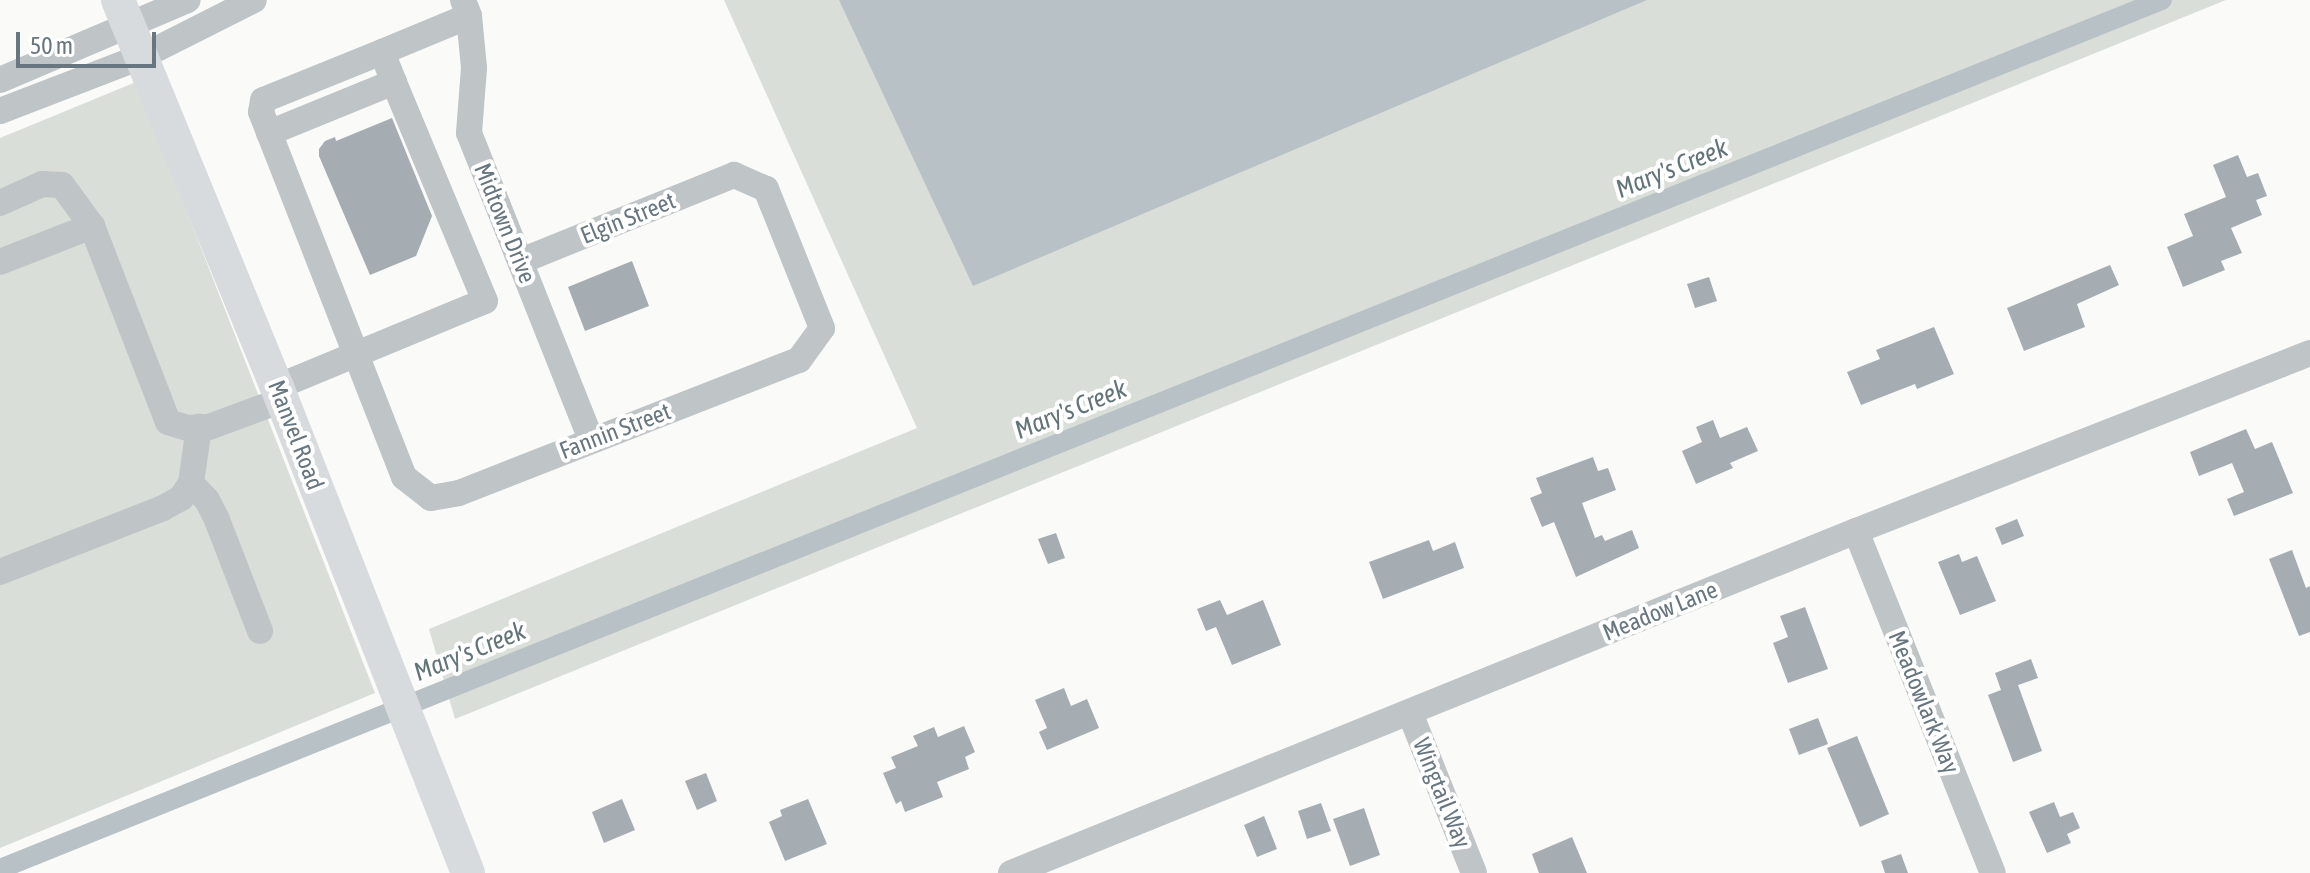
<!DOCTYPE html>
<html>
<head>
<meta charset="utf-8">
<style>
	body { margin:0 }
	#map { position:relative; width:2310px; height:873px; overflow:hidden; background:#fafaf8; font-family:"Asap Condensed",sans-serif }
	div>[style] { position:absolute }
	.green>* { inset:0; background:#daded8 }
	.water>* { inset:0; background:#b8c2c6 }
	.canal>* { height:20px; margin:-10px; padding:0 10px; transform-origin:10px; border-radius:10px; background:#b8c2c6 }
	.building>* { inset:0; background:#a5adb2 }
	.minor>* { height:26px; margin:-13px; padding:0 13px; transform-origin:13px; border-radius:13px; background:#bfc4c7 }
	.major>* { height:34px; margin:-17px; padding:0 17px; transform-origin:17px; border-radius:17px; background:#d8dbde }
	span { translate:-50% -50%; white-space:nowrap; text-align:center; line-height:1.15; -webkit-text-stroke:8px #fff; paint-order:stroke }
	.street-label { font-size:24px; color:#67767f }
	.water-label { font-size:26px; color:#637479; font-style:italic }
	.scale { position:absolute; left:16px; top:32px; width:140px; height:36px; box-sizing:border-box; border:4px solid #67767f; border-top:0; padding-left:10px; font-size:24px; line-height:28px; white-space:nowrap; color:#67767f; -webkit-text-stroke:6px #fff; paint-order:stroke }
</style>
</head>
<body>
<div id="map">
	<div class="green">
		<div style="clip-path:polygon(724px 0,2226px 0,455px 719px,429px 629px,917px 428px)"></div>
		<div style="clip-path:polygon(136px 82px,375px 693px,0 848px,0 138px)"></div>
	</div>
	<div class="water">
		<div style="clip-path:polygon(839px 0,1647px 0,973px 286px)"></div>
	</div>
	<div class="canal">
		<div style="left:0;top:869px;width:2330px;rotate:-21.9deg"></div>
	</div>
	<div class="building">
		<div style="clip-path:polygon(392px 118px,432px 216px,416px 256px,370px 275px,319px 156px,319px 149px,325px 141px,335px 137px,336px 141px)"></div>
		<div style="clip-path:polygon(2238px 155px,2247px 177px,2258px 173px,2267px 196px,2256px 200px,2262px 215px,2231px 228px,2242px 253px,2221px 261px,2225px 270px,2183px 287px,2167px 247px,2193px 236px,2184px 214px,2226px 197px,2213px 165px)"></div>
		<div style="clip-path:polygon(632px 261px,649px 306px,585px 331px,568px 287px)"></div>
		<div style="clip-path:polygon(2110px 265px,2119px 285px,2077px 304px,2085px 327px,2024px 351px,2007px 308px)"></div>
		<div style="clip-path:polygon(1709px 277px,1717px 301px,1695px 308px,1687px 284px)"></div>
		<div style="clip-path:polygon(1934px 327px,1954px 374px,1917px 389px,1915px 384px,1861px 405px,1847px 372px,1880px 359px,1876px 350px)"></div>
		<div style="clip-path:polygon(1713px 420px,1720px 438px,1747px 427px,1758px 451px,1730px 463px,1733px 468px,1696px 484px,1682px 451px,1702px 442px,1696px 427px)"></div>
		<div style="clip-path:polygon(2246px 429px,2255px 449px,2272px 442px,2293px 493px,2234px 516px,2227px 499px,2244px 492px,2232px 463px,2199px 476px,2190px 452px)"></div>
		<div style="clip-path:polygon(1593px 457px,1598px 471px,1608px 468px,1616px 490px,1582px 503px,1595px 538px,1602px 535px,1605px 541px,1632px 530px,1639px 548px,1576px 577px,1554px 522px,1542px 527px,1530px 498px,1542px 493px,1536px 478px)"></div>
		<div style="clip-path:polygon(2017px 519px,2024px 536px,2002px 545px,1995px 528px)"></div>
		<div style="clip-path:polygon(1056px 533px,1065px 558px,1048px 564px,1038px 539px)"></div>
		<div style="clip-path:polygon(1429px 540px,1433px 551px,1455px 542px,1464px 568px,1383px 599px,1369px 562px)"></div>
		<div style="clip-path:polygon(2292px 550px,2306px 588px,2310px 586px,2310px 632px,2299px 636px,2269px 559px)"></div>
		<div style="clip-path:polygon(1959px 554px,1962px 562px,1977px 556px,1996px 601px,1960px 615px,1938px 562px)"></div>
		<div style="clip-path:polygon(1220px 600px,1227px 615px,1263px 600px,1281px 645px,1232px 665px,1216px 627px,1206px 631px,1197px 609px)"></div>
		<div style="clip-path:polygon(1805px 607px,1828px 669px,1788px 683px,1773px 643px,1788px 637px,1780px 616px)"></div>
		<div style="clip-path:polygon(2031px 659px,2038px 678px,2018px 685px,2042px 751px,2013px 762px,1988px 695px,2001px 690px,1995px 673px)"></div>
		<div style="clip-path:polygon(1064px 688px,1071px 706px,1087px 699px,1099px 728px,1047px 750px,1039px 732px,1047px 728px,1035px 700px)"></div>
		<div style="clip-path:polygon(1818px 718px,1828px 744px,1799px 755px,1789px 729px)"></div>
		<div style="clip-path:polygon(964px 726px,975px 752px,965px 757px,969px 769px,937px 782px,943px 797px,905px 812px,901px 801px,896px 804px,883px 773px,896px 768px,891px 757px,918px 746px,913px 736px,934px 727px,938px 737px)"></div>
		<div style="clip-path:polygon(1857px 736px,1889px 814px,1860px 827px,1827px 748px)"></div>
		<div style="clip-path:polygon(706px 773px,717px 801px,697px 810px,685px 781px)"></div>
		<div style="clip-path:polygon(622px 799px,635px 830px,604px 843px,592px 812px)"></div>
		<div style="clip-path:polygon(808px 799px,827px 844px,785px 861px,769px 822px,782px 816px,780px 810px)"></div>
		<div style="clip-path:polygon(2054px 802px,2060px 817px,2073px 812px,2080px 828px,2067px 834px,2071px 843px,2047px 853px,2029px 812px)"></div>
		<div style="clip-path:polygon(1321px 803px,1331px 831px,1307px 839px,1298px 811px)"></div>
		<div style="clip-path:polygon(1364px 808px,1380px 855px,1350px 866px,1333px 819px)"></div>
		<div style="clip-path:polygon(1264px 816px,1277px 849px,1257px 857px,1244px 825px)"></div>
		<div style="clip-path:polygon(1572px 837px,1587px 873px,1539px 873px,1532px 854px)"></div>
		<div style="clip-path:polygon(1901px 854px,1908px 873px,1885px 873px,1881px 861px)"></div>
	</div>
	<div class="minor">
		<div style="left:463px;top:0;width:17px;rotate:69deg"></div>
		<div style="left:469px;top:16px;width:52px;rotate:84.5deg"></div>
		<div style="left:474px;top:68px;width:65px;rotate:94.4deg"></div>
		<div style="left:469px;top:133px;width:329px;rotate:68.3deg"></div>
		<div style="left:382px;top:52px;width:128px;rotate:158deg"></div>
		<div style="left:263px;top:100px;width:12px;rotate:99deg"></div>
		<div style="left:261px;top:112px;width:392px;rotate:68.6deg"></div>
		<div style="left:404px;top:477px;width:34px;rotate:38deg"></div>
		<div style="left:431px;top:498px;width:28px;rotate:-10deg"></div>
		<div style="left:459px;top:493px;width:365px;rotate:-21.4deg"></div>
		<div style="left:799px;top:360px;width:39px;rotate:-54deg"></div>
		<div style="left:822px;top:328px;width:150px;rotate:-111.9deg"></div>
		<div style="left:766px;top:189px;width:35px;rotate:-156deg"></div>
		<div style="left:734px;top:175px;width:230px;rotate:158deg"></div>
		<div style="left:0;top:80px;width:204px;rotate:-23.1deg"></div>
		<div style="left:0;top:111px;width:153px;rotate:-21deg"></div>
		<div style="left:143px;top:56px;width:124px;rotate:-26.8deg"></div>
		<div style="left:269px;top:133px;width:135px;rotate:-22.2deg"></div>
		<div style="left:394px;top:82px;width:32px;rotate:-112deg"></div>
		<div style="left:382px;top:52px;width:94px;rotate:-22.5deg"></div>
		<div style="left:0;top:203px;width:46px;rotate:-24.3deg"></div>
		<div style="left:42px;top:184px;width:20px;rotate:3deg"></div>
		<div style="left:62px;top:185px;width:51px;rotate:53.8deg"></div>
		<div style="left:0;top:262px;width:99px;rotate:-21.4deg"></div>
		<div style="left:92px;top:226px;width:210px;rotate:68.8deg"></div>
		<div style="left:168px;top:422px;width:21px;rotate:17deg"></div>
		<div style="left:188px;top:428px;width:21px;rotate:-3deg"></div>
		<div style="left:209px;top:427px;width:78px;rotate:-20.3deg"></div>
		<div style="left:277px;top:387px;width:225px;rotate:-22.5deg"></div>
		<div style="left:485px;top:301px;width:237px;rotate:-112.6deg"></div>
		<div style="left:191px;top:483px;width:23px;rotate:47deg"></div>
		<div style="left:207px;top:500px;width:22px;rotate:63deg"></div>
		<div style="left:217px;top:520px;width:119px;rotate:68.8deg"></div>
		<div style="left:1856px;top:531px;width:368px;rotate:68.2deg"></div>
		<div style="left:0;top:572px;width:175px;rotate:-21.4deg"></div>
		<div style="left:163px;top:508px;width:21px;rotate:-29deg"></div>
		<div style="left:181px;top:498px;width:18px;rotate:-56deg"></div>
		<div style="left:191px;top:483px;width:57px;rotate:-81.9deg"></div>
		<div style="left:1410px;top:713px;width:172px;rotate:68.2deg"></div>
		<div style="left:1011px;top:873px;width:912px;rotate:-22.03deg"></div>
		<div style="left:1856px;top:531px;width:488px;rotate:-21.4deg"></div>
	</div>
	<div class="major">
		<div style="left:118px;top:0;width:418px;rotate:67.7deg"></div>
		<div style="left:277px;top:387px;width:522px;rotate:68.54deg"></div>
	</div>
	<div class="street-label">
		<span style="left:628px;top:218px;rotate:-22deg">Elgin Street</span>
		<span style="left:505px;top:223px;rotate:68deg">Midtown Drive</span>
		<span style="left:615px;top:431px;rotate:-21deg">Fannin Street</span>
		<span style="left:296px;top:435px;rotate:69deg">Manvel Road</span>
		<span style="left:1660px;top:611px;rotate:-22deg">Meadow Lane</span>
		<span style="left:1924px;top:702px;rotate:68deg">Meadowlark Way</span>
		<span style="left:1442px;top:793px;rotate:68deg">Wingtail Way</span>
	</div>
	<div class="water-label">
		<span style="left:1672px;top:169px;rotate:-22deg">Mary's Creek</span>
		<span style="left:1071px;top:410px;rotate:-22deg">Mary's Creek</span>
		<span style="left:470px;top:652px;rotate:-22deg">Mary's Creek</span>
	</div>
	<div class="scale">50 m</div>
</div>
</body>
</html>
